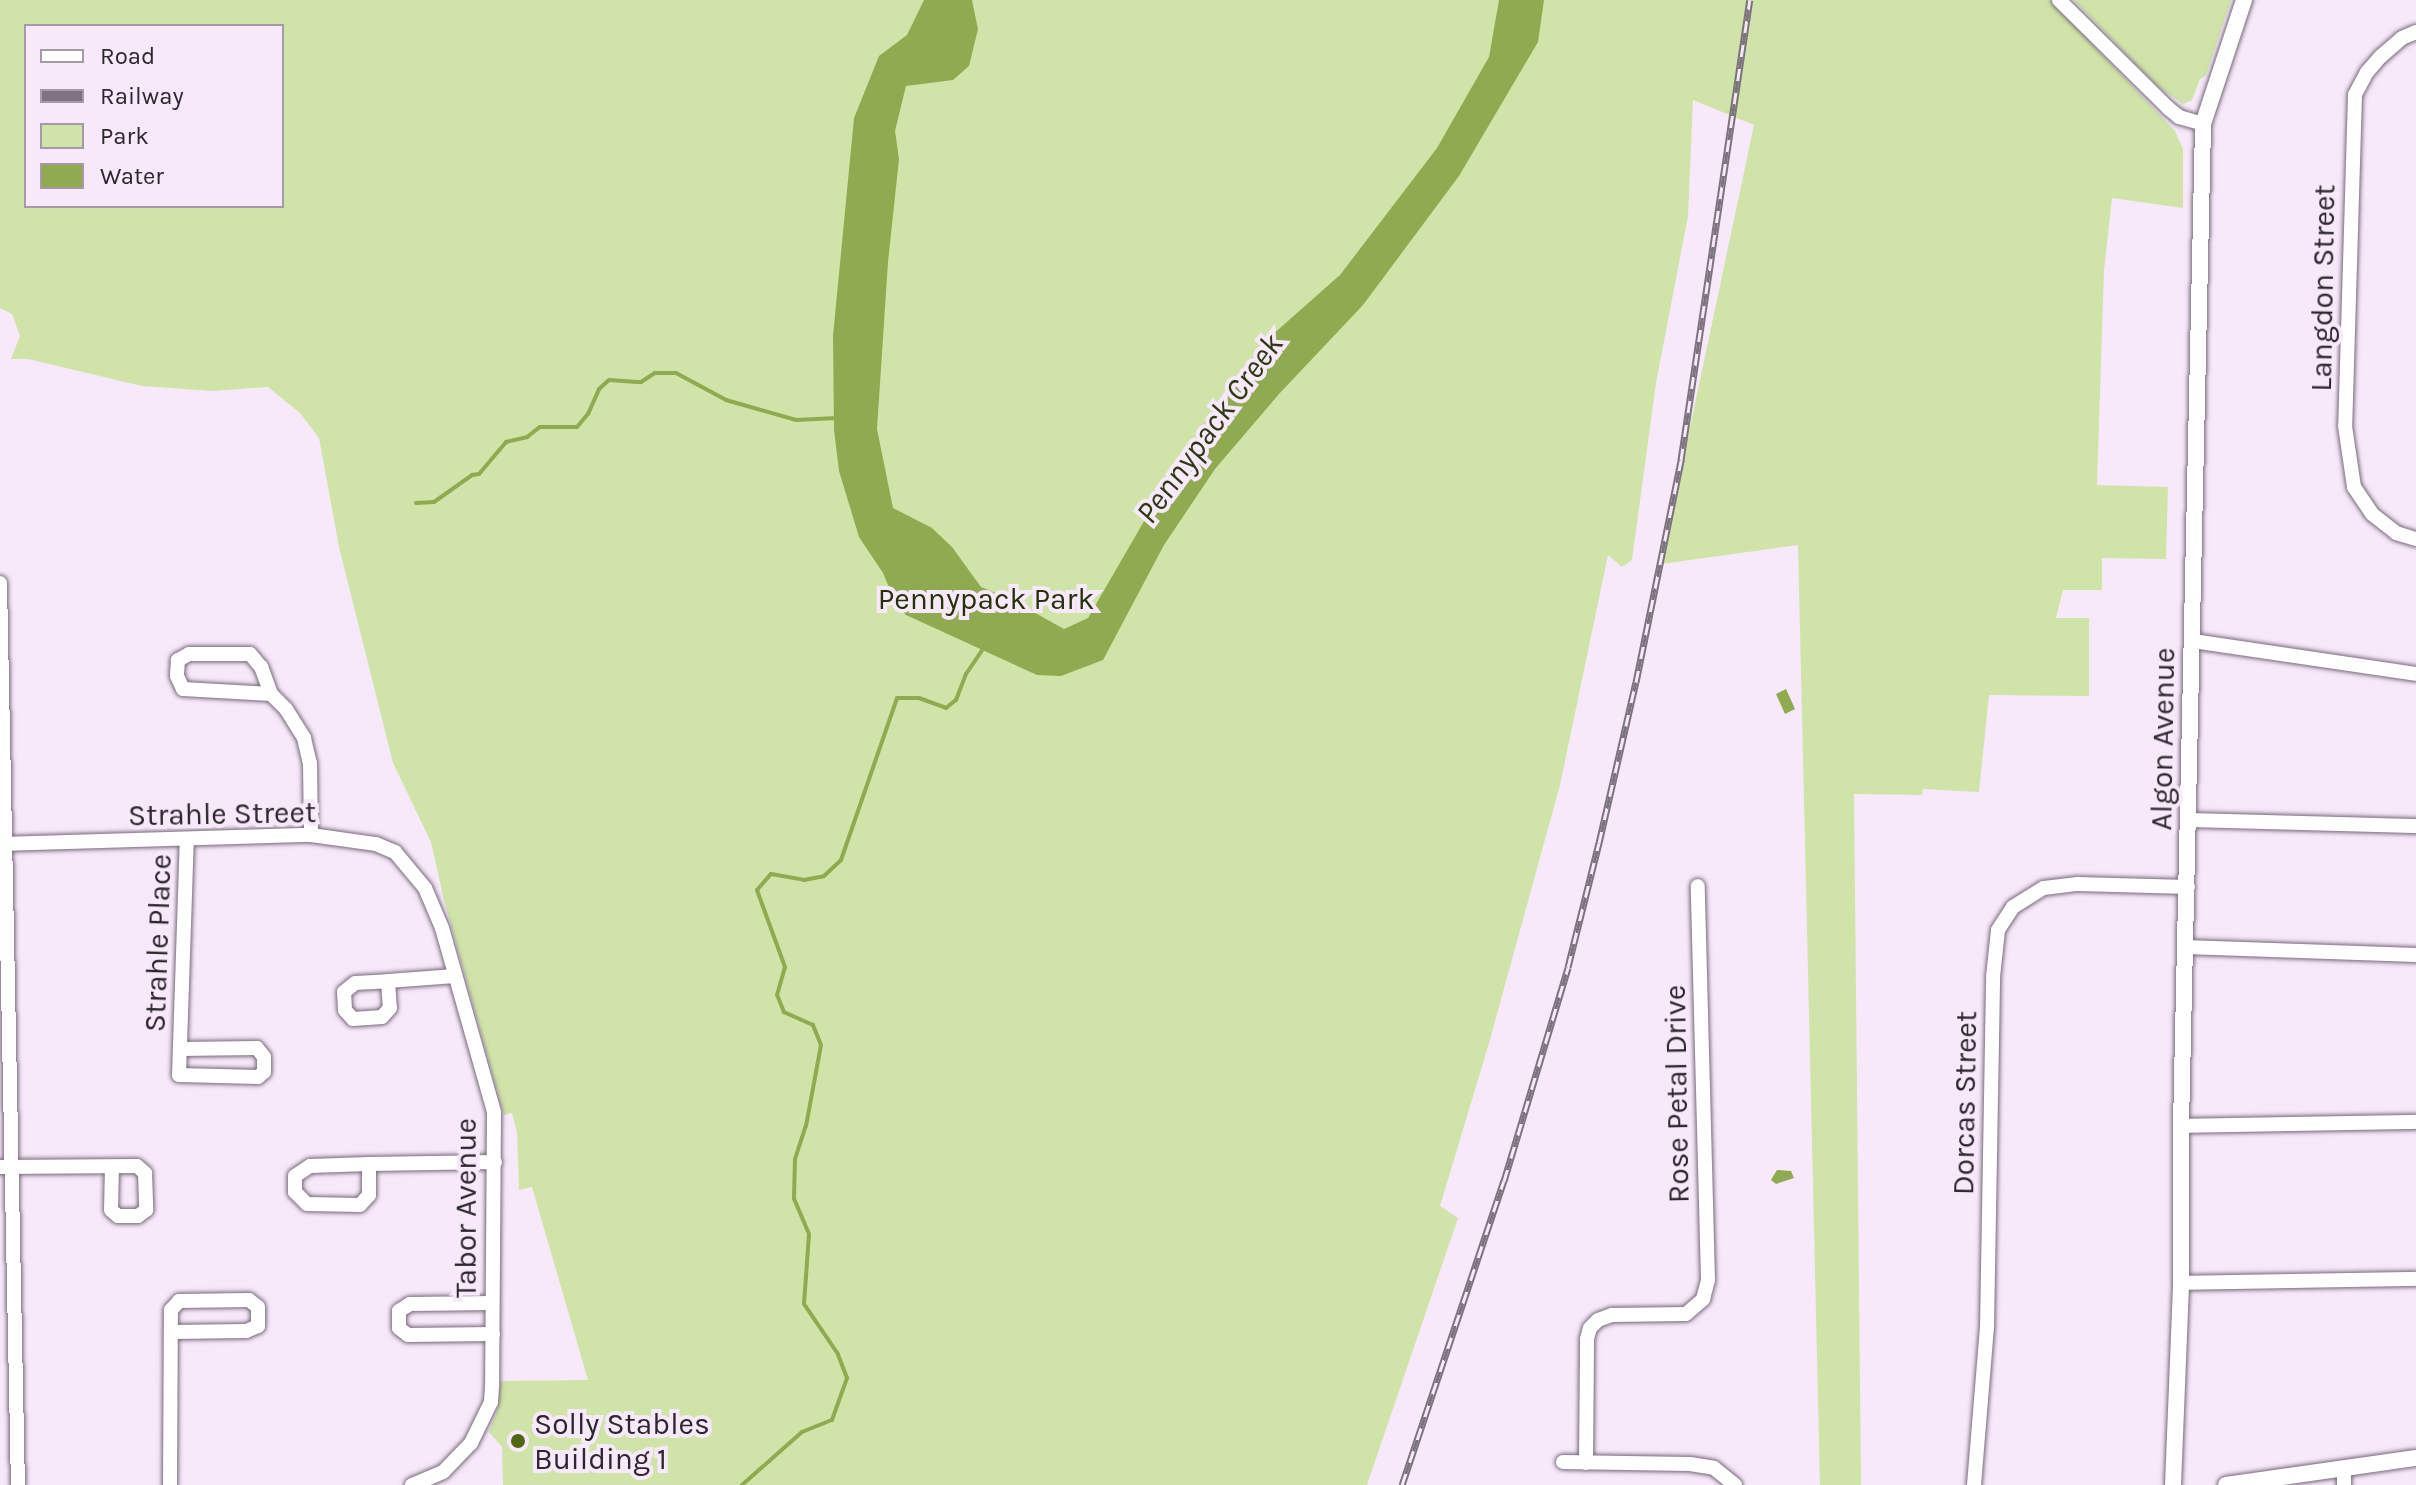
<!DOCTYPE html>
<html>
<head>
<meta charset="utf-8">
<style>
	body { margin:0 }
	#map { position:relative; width:2416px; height:1485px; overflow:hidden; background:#f7e8fa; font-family:Karla,sans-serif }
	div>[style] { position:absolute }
	.green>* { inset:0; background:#d0e4a9 }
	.water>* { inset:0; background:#8faa50 }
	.stream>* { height:4px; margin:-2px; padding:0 2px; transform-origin:2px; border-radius:2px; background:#8faa50 }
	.roads { filter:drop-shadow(0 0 2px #776a79) drop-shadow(0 0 2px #776a79) }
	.minor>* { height:14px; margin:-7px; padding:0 7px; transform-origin:7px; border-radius:7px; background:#fff }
	.tertiary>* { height:16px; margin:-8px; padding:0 8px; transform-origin:8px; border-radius:8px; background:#fff }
	.rail>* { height:7px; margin-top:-3.5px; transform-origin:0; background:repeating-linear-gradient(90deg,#f7e8fa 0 12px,#7c737e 0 24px); box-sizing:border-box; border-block:2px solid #7c737e }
	.dots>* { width:22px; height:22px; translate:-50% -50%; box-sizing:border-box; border:4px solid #f7e8fa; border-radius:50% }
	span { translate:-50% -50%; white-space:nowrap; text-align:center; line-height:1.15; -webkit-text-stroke:8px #f7e8fa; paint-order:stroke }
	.street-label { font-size:30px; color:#2c262d }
	.park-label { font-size:30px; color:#26300a }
	.poi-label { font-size:30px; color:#2c262d }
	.left { translate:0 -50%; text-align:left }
	.water-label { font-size:32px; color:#2e3913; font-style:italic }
	.legend { position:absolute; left:24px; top:24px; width:260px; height:184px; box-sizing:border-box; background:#f7e8fa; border:2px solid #a69aa8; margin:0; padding:10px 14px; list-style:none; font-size:24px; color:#2c262d }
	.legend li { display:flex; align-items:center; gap:16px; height:40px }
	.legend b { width:40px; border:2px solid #a69aa8 }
</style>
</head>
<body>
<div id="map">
	<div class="green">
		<div style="clip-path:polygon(evenodd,0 0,2050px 0,2175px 131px,2183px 149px,2183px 208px,2112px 198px,2104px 270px,2097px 485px,2168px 487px,2166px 559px,2102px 558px,2102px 590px,2063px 590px,2056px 618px,2089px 618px,2089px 696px,1989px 695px,1979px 792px,1923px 789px,1922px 795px,1854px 794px,1861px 1485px,1820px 1485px,1798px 545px,1661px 564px,1754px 125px,1693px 100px,1688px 216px,1656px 383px,1632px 560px,1622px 567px,1608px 555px,1560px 785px,1489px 1043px,1440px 1206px,1458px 1218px,1367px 1485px,503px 1485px,502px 1447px,489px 1432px,498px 1408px,500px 1381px,588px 1380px,532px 1187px,519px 1190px,517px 1132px,512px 1113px,504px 1115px,444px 900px,431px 842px,393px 763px,339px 547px,319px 438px,300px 413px,268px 387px,213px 391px,142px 386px,28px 359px,11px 359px,20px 336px,12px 314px,0 308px,0 0,26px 26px,282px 26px,282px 206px,26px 206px,26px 26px)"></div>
		<div style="clip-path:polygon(2074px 0,2231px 0,2206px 75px,2200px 79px,2192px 100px,2183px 104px,2156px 85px)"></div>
	</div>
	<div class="water">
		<div style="clip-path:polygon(924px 0,972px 0,978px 29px,969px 66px,953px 80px,906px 86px,895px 131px,899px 159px,888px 262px,877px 429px,893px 508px,932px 528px,952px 547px,981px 587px,1010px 599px,1064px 629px,1088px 618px,1162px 490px,1207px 420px,1271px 336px,1340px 275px,1437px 148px,1489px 57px,1499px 0,1544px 0,1538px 42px,1459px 176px,1363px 305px,1279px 394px,1215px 469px,1164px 545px,1103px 660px,1061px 676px,1037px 675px,906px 615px,897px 606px,883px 573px,859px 537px,839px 471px,834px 430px,833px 336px,854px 118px,879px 56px,907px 35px)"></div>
		<div style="clip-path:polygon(1786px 689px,1795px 709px,1785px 714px,1776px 694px)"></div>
		<div style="clip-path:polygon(1777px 1170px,1791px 1171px,1794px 1178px,1776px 1184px,1771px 1180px)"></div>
	</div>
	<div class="stream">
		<div style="left:416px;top:503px;width:18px;rotate:-3deg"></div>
		<div style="left:434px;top:502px;width:47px;rotate:-35.4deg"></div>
		<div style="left:472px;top:475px;width:7px;rotate:-8deg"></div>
		<div style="left:479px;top:474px;width:42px;rotate:-49.8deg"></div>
		<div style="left:506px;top:442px;width:22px;rotate:-13deg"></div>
		<div style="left:527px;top:437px;width:16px;rotate:-38deg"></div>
		<div style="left:540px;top:427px;width:37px"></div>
		<div style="left:577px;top:427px;width:17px;rotate:-50deg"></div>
		<div style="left:588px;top:414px;width:27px;rotate:-66deg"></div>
		<div style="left:599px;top:389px;width:13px;rotate:-42deg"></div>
		<div style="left:609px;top:380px;width:32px;rotate:4deg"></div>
		<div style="left:641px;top:382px;width:17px;rotate:-33deg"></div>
		<div style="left:655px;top:373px;width:21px"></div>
		<div style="left:676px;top:373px;width:57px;rotate:28.4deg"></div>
		<div style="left:726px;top:400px;width:73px;rotate:15.9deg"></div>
		<div style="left:796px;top:420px;width:40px;rotate:-2.9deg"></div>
		<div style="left:742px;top:1485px;width:80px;rotate:-41.5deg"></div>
		<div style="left:802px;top:1432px;width:32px;rotate:-22deg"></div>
		<div style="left:832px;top:1420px;width:45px;rotate:-70.3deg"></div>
		<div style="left:847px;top:1378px;width:26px;rotate:-111deg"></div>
		<div style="left:838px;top:1354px;width:60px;rotate:-124.2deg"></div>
		<div style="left:804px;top:1304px;width:70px;rotate:-85.9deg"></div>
		<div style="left:809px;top:1234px;width:38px;rotate:-113deg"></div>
		<div style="left:794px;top:1199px;width:40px;rotate:-88.6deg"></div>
		<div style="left:795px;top:1159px;width:35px;rotate:-72deg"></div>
		<div style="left:806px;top:1126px;width:82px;rotate:-79.5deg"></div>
		<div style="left:821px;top:1045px;width:22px;rotate:-112deg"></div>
		<div style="left:813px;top:1025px;width:32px;rotate:-156deg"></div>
		<div style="left:784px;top:1012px;width:18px;rotate:-112deg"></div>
		<div style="left:777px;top:995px;width:29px;rotate:-74deg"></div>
		<div style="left:785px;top:967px;width:82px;rotate:-110deg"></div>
		<div style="left:757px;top:890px;width:21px;rotate:-49deg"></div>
		<div style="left:771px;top:874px;width:34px;rotate:10deg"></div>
		<div style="left:804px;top:880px;width:20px;rotate:-11deg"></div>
		<div style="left:824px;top:876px;width:23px;rotate:-43deg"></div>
		<div style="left:841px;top:860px;width:171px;rotate:-70.9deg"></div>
		<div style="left:897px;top:698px;width:22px"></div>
		<div style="left:919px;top:698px;width:29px;rotate:20deg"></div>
		<div style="left:946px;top:708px;width:13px;rotate:-39deg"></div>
		<div style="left:956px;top:700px;width:28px;rotate:-69deg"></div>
		<div style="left:966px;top:674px;width:34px;rotate:-56deg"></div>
	</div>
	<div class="roads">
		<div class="minor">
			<div style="left:2059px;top:0;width:153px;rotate:44.7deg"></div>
			<div style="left:2168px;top:108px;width:14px;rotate:39deg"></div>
			<div style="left:2179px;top:117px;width:25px;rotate:16deg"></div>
			<div style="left:2416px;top:32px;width:15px;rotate:157deg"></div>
			<div style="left:2402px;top:38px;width:28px;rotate:139deg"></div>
			<div style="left:2381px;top:56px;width:21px;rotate:131deg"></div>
			<div style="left:2367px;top:72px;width:26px;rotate:118deg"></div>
			<div style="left:2355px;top:95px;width:331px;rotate:91.7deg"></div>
			<div style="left:2345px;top:426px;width:62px;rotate:81.6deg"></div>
			<div style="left:2354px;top:487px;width:32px;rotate:56deg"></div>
			<div style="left:2372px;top:514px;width:31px;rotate:38deg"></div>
			<div style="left:2396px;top:533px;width:21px;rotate:17deg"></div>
			<div style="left:0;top:583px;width:902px;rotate:88.86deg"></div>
			<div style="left:2193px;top:641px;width:225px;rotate:8.4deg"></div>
			<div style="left:271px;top:694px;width:29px;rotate:-110deg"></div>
			<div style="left:261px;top:667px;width:17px;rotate:-130deg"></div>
			<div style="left:250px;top:654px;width:61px;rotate:180deg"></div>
			<div style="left:189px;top:654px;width:13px;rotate:151deg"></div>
			<div style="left:178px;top:660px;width:16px;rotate:94deg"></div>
			<div style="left:177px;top:676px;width:14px;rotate:65deg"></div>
			<div style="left:183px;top:689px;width:88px;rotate:3.3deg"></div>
			<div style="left:271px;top:694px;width:21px;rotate:45deg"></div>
			<div style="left:286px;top:709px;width:34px;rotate:58deg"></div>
			<div style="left:304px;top:738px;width:26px;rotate:77deg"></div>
			<div style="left:310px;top:763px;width:72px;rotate:89.2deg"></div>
			<div style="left:2188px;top:820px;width:228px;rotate:1.5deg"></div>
			<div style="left:0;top:844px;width:311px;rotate:-1.7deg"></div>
			<div style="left:311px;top:835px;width:66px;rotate:7.9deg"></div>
			<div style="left:376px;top:844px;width:21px;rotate:23deg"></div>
			<div style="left:395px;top:852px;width:47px;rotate:50.2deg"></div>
			<div style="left:425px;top:888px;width:43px;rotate:67deg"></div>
			<div style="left:442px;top:928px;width:191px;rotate:74.2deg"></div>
			<div style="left:494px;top:1112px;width:275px;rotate:90.4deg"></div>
			<div style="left:492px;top:1387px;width:15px;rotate:94deg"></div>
			<div style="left:491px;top:1402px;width:46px;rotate:116deg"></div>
			<div style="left:471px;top:1443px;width:40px;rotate:134deg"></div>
			<div style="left:443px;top:1472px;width:34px;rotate:157deg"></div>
			<div style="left:2185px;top:947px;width:231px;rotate:2deg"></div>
			<div style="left:388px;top:981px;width:27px;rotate:86deg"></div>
			<div style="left:390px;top:1008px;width:12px;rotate:132deg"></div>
			<div style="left:382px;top:1017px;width:29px;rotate:176deg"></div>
			<div style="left:353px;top:1019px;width:12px;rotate:-132deg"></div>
			<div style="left:345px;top:1010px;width:18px;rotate:-93deg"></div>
			<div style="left:344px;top:992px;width:14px;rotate:-39deg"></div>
			<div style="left:355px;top:983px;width:33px;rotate:-3deg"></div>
			<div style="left:388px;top:981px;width:67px;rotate:-4.3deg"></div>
			<div style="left:180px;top:1049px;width:77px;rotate:-0.7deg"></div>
			<div style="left:257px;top:1048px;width:11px;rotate:52deg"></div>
			<div style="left:264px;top:1057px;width:15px;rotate:90deg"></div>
			<div style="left:264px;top:1072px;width:8px;rotate:140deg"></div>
			<div style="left:258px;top:1077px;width:79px;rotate:-178.5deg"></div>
			<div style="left:179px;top:1075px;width:236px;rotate:-88.1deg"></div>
			<div style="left:2181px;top:1126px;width:235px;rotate:-1deg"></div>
			<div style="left:369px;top:1164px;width:31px;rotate:90deg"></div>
			<div style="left:369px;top:1195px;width:13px;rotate:132deg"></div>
			<div style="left:360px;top:1205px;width:53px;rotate:-178.9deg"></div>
			<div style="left:307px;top:1204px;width:17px;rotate:-135deg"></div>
			<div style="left:295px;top:1192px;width:16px;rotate:-90deg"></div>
			<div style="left:295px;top:1176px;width:18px;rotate:-34deg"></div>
			<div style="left:310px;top:1166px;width:59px;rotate:-1.9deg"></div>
			<div style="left:369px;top:1164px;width:126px;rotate:-0.9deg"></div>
			<div style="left:0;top:1167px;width:137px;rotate:-0.4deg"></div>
			<div style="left:137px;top:1166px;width:11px;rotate:41deg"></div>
			<div style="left:145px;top:1173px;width:37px;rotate:88deg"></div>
			<div style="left:146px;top:1210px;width:10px;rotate:143deg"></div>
			<div style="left:138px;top:1216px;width:20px;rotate:180deg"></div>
			<div style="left:118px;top:1216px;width:9px;rotate:-139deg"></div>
			<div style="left:111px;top:1210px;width:43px;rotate:-88.7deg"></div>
			<div style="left:2181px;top:1283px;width:235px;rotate:-1deg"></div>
			<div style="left:492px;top:1303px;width:82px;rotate:179.3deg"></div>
			<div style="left:410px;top:1304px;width:13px;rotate:148deg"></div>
			<div style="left:399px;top:1311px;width:17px;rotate:90deg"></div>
			<div style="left:399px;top:1328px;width:11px;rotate:38deg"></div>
			<div style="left:408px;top:1335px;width:85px;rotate:-0.7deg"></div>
			<div style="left:1563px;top:1462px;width:127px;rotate:0.9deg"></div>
			<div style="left:1690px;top:1464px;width:24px;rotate:9deg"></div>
			<div style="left:1714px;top:1468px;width:27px;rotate:39deg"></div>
			<div style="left:1586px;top:1463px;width:124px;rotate:-89.5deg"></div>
			<div style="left:1587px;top:1339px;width:11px;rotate:-75deg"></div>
			<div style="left:1590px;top:1328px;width:11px;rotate:-45deg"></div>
			<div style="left:1598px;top:1320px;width:15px;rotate:-20deg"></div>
			<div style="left:1612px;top:1315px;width:74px;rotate:-0.8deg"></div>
			<div style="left:1686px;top:1314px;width:23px;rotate:-41deg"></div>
			<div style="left:1703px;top:1299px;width:20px;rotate:-75deg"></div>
			<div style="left:1708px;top:1280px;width:394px;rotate:-91.5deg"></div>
			<div style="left:2344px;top:1468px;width:17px;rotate:90deg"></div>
			<div style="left:170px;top:1485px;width:175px;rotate:-89.7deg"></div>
			<div style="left:171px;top:1310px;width:12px;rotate:-48deg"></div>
			<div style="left:179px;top:1301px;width:70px;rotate:-0.8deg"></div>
			<div style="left:249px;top:1300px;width:11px;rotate:38deg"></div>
			<div style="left:258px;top:1307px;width:19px;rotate:90deg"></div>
			<div style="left:258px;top:1326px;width:13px;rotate:157deg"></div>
			<div style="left:246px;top:1331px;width:75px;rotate:179.2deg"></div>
			<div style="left:1974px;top:1485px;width:159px;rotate:-85.3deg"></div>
			<div style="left:1987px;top:1327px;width:350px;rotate:-89deg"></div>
			<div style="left:1993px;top:977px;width:47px;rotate:-83.9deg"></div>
			<div style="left:1998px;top:930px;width:27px;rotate:-57deg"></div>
			<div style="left:2013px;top:907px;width:36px;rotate:-32deg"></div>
			<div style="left:2044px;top:888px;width:34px;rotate:-7deg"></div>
			<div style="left:2078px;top:884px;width:110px;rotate:1.6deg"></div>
		</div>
		<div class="tertiary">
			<div style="left:2173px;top:1485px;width:202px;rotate:-87.7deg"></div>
			<div style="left:2181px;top:1283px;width:157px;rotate:-90deg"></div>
			<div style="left:2181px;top:1126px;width:1002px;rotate:-88.74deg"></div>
			<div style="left:2203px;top:124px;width:131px;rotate:-71.7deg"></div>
			<div style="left:2226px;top:1485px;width:192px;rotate:-8.1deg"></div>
		</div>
	</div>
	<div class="rail">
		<div style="left:1402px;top:1485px;width:321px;rotate:-71.5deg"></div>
		<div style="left:1504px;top:1181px;width:223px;rotate:-73.3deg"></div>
		<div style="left:1568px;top:967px;width:128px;rotate:-76deg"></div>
		<div style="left:1599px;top:843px;width:165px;rotate:-77.1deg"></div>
		<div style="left:1636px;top:682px;width:227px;rotate:-78.5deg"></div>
		<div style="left:1681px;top:460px;width:465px;rotate:-81.5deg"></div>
	</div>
	<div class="dots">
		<div style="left:518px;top:1441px;background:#516612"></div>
	</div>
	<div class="street-label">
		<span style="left:2323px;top:288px;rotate:-89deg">Langdon Street</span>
		<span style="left:2163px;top:739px;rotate:-89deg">Algon Avenue</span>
		<span style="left:222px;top:814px;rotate:-1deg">Strahle Street</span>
		<span style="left:158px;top:943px;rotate:-88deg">Strahle Place</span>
		<span style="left:1677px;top:1094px;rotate:-91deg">Rose Petal Drive</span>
		<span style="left:1965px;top:1103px;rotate:-89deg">Dorcas Street</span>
		<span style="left:466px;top:1208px;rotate:-90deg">Tabor Avenue</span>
	</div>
	<div class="park-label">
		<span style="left:986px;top:599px">Pennypack Park</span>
	</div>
	<div class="poi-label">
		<span class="left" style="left:534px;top:1441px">Solly Stables<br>Building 1</span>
	</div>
	<div class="water-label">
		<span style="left:1210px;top:429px;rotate:-54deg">Pennypack Creek</span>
	</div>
	<ul class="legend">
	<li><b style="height:10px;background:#fff"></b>Road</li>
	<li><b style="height:10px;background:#7c737e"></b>Railway</li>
	<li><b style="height:22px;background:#d0e4a9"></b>Park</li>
	<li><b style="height:22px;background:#8faa50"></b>Water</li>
	</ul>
</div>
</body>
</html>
